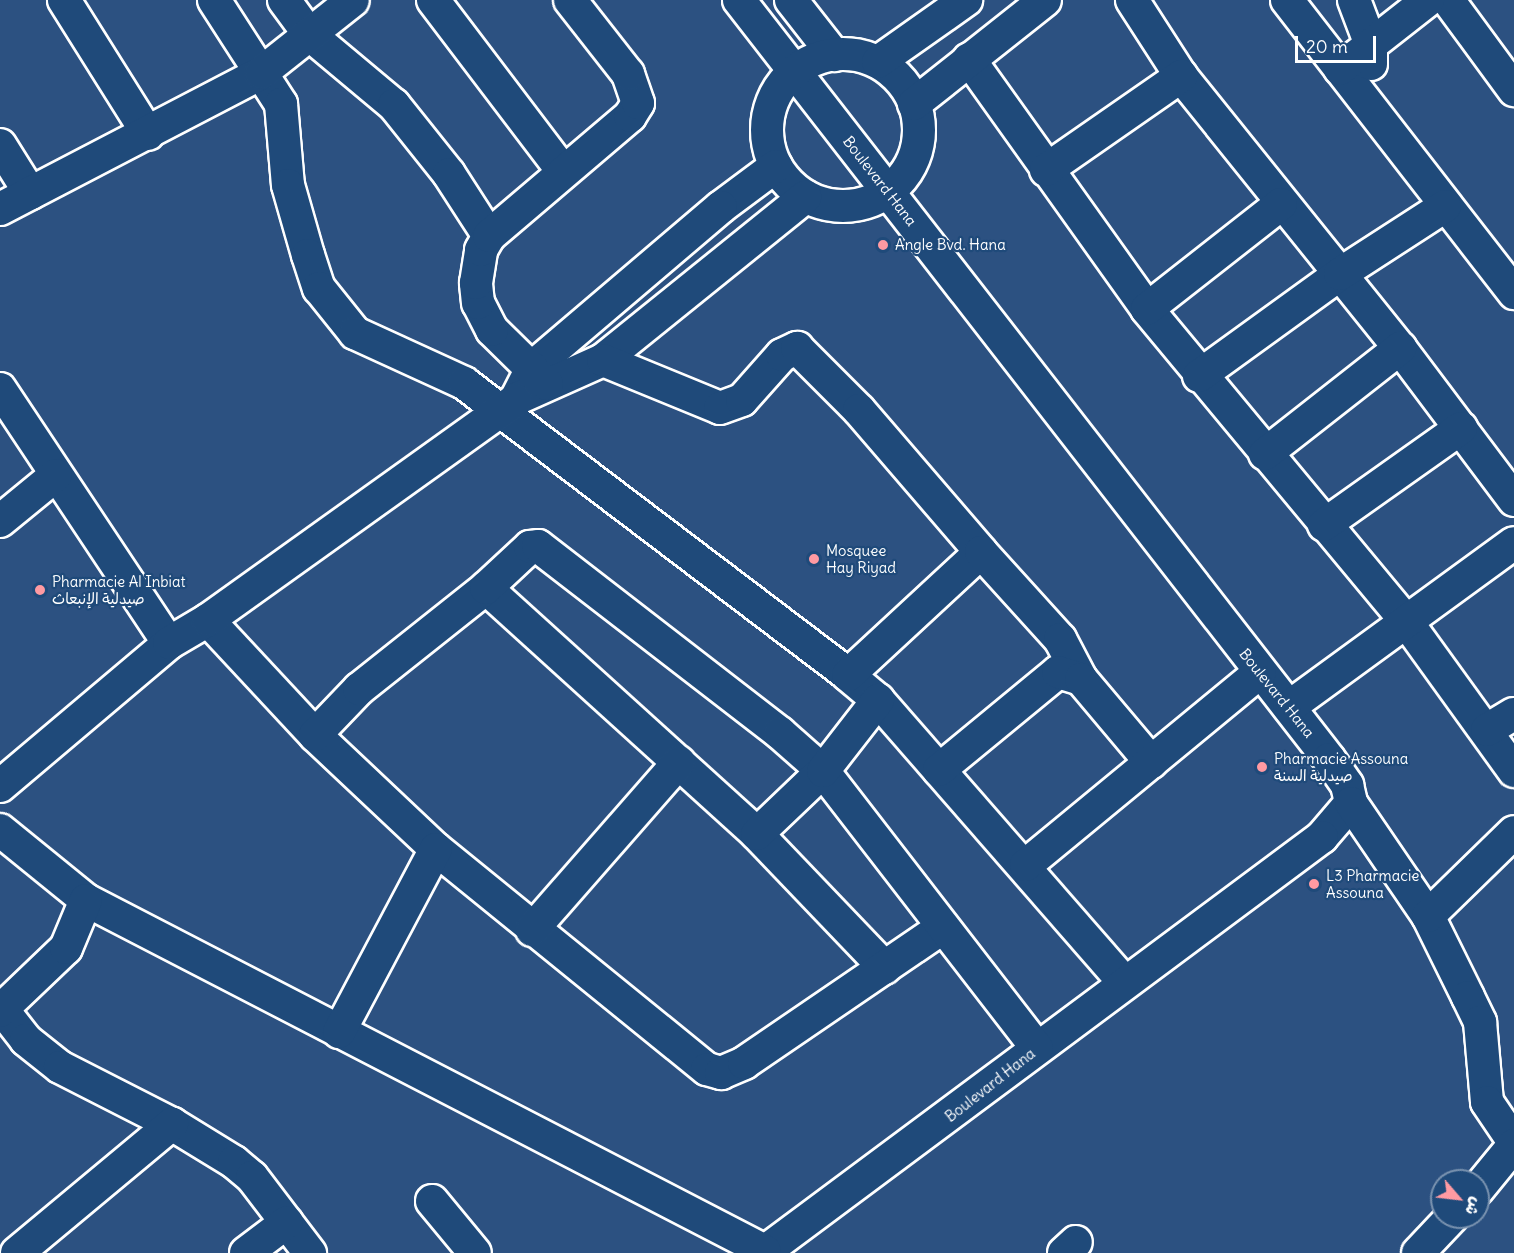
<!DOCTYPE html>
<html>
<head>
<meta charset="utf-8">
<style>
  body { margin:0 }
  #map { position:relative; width:1514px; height:1253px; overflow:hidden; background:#2c5181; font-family:Delius,"Playpen Sans Arabic",sans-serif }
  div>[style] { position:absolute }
  .roads { filter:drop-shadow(2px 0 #fff) drop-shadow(-2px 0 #fff) drop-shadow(0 2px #fff) drop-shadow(0 -2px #fff) }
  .minor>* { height:32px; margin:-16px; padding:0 16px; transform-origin:16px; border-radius:16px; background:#1f4a7a }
  .minor>.ring { margin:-16px; padding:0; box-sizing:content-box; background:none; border:32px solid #1f4a7a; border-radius:50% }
  .dots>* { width:16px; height:16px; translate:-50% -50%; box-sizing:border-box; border:3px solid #1f4a7a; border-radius:50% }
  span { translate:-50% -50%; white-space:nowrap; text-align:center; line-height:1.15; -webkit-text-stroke:4.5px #1f4a7a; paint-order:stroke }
  .street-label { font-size:15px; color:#fff }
  .poi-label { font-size:15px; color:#fff }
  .left { translate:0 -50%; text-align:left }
  .north { position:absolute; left:1430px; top:1169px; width:60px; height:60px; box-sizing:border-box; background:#1f4a7a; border:2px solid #7992af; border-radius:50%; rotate:118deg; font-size:16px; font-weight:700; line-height:24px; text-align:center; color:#fff }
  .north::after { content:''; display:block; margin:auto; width:21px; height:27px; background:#ff9aa2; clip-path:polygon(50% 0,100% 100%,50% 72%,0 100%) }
  .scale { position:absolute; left:1295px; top:36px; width:81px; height:27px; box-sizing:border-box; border:3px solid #fff; border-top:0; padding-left:8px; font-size:18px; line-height:21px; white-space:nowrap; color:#fff; -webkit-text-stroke:4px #1f4a7a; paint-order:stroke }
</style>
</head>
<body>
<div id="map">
  <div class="roads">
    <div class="minor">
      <i style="left:64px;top:0;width:158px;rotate:57.9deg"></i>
      <i style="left:214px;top:0;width:124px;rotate:57.2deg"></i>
      <i style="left:281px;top:104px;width:81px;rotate:85.1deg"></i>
      <i style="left:288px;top:185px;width:73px;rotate:74.1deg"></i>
      <i style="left:308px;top:255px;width:35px;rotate:72deg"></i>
      <i style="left:319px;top:288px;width:58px;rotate:51.3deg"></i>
      <i style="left:355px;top:333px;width:120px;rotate:24.6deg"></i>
      <i style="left:464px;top:383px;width:482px;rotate:37.2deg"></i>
      <i style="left:848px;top:675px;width:39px;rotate:40deg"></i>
      <i style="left:878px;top:700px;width:374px;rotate:48.9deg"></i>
      <i style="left:284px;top:0;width:42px;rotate:53.7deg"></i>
      <i style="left:309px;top:34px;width:111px;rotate:39.9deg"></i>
      <i style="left:394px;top:105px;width:88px;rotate:51.4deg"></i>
      <i style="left:449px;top:174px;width:74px;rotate:57.2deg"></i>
      <i style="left:433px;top:0;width:213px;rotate:52.8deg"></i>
      <i style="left:739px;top:0;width:961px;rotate:52.14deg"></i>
      <i style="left:1329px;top:759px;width:32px;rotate:55deg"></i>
      <i style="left:1347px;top:785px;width:18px;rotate:77deg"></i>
      <i style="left:1351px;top:803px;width:45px;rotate:130.5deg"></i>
      <i style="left:1322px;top:837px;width:697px;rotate:143.34deg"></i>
      <i style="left:791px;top:0;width:70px;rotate:52deg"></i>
      <i style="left:1132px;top:0;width:90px;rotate:57.2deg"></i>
      <i style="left:1181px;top:76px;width:349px;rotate:51.2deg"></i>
      <i style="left:1400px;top:348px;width:190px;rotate:53.1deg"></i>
      <i style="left:1287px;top:0;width:371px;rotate:52.2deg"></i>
      <i style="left:1354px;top:0;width:48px;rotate:69.3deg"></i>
      <i style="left:1371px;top:45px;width:19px;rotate:90deg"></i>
      <i style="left:1448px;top:0;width:112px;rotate:53.7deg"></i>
      <i class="ring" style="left:767px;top:54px;width:120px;height:120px"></i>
      <i style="left:969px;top:59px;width:307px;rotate:54.5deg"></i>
      <i style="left:1147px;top:309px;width:405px;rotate:50.3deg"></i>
      <i style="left:1406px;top:621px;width:185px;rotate:54.2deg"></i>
      <i style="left:878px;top:62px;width:108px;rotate:-35.2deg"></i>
      <i style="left:1340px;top:69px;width:112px;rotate:-38.1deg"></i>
      <i style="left:914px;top:104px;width:167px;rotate:-38.4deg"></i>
      <i style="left:0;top:145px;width:57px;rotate:58deg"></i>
      <i style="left:776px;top:166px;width:69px;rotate:143.3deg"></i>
      <i style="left:721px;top:207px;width:248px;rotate:139.6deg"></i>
      <i style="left:532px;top:368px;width:35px;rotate:117deg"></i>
      <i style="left:516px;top:399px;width:95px;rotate:-24.1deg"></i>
      <i style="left:603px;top:360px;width:260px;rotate:-38.9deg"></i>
      <i style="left:1046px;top:170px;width:165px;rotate:-34.8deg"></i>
      <i style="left:0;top:209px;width:294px;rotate:-27.5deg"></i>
      <i style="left:261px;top:73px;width:117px;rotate:-38.4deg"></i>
      <i style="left:1147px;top:309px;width:170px;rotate:-38.1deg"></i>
      <i style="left:603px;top:360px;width:126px;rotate:22.3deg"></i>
      <i style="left:720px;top:408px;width:23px;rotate:-20deg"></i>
      <i style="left:742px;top:400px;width:60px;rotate:-48.4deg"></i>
      <i style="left:782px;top:355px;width:17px;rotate:-25deg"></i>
      <i style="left:797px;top:348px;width:88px;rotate:45deg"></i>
      <i style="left:859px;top:410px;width:187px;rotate:49.3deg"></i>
      <i style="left:981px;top:552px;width:181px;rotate:137.2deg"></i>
      <i style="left:1199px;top:376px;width:174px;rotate:-35.9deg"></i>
      <i style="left:1340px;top:274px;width:125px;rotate:-32.9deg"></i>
      <i style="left:547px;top:384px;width:77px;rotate:-135.5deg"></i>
      <i style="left:492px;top:330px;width:30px;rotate:-117deg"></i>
      <i style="left:478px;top:303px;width:20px;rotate:-96deg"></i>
      <i style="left:476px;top:283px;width:33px;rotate:-81deg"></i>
      <i style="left:481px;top:250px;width:16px;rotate:-60deg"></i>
      <i style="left:489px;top:236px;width:185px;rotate:-40.4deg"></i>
      <i style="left:630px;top:116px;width:15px;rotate:-58deg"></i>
      <i style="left:638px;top:103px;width:31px;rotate:-109deg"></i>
      <i style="left:628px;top:74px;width:94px;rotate:-128.1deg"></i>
      <i style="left:0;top:389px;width:305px;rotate:56.4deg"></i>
      <i style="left:1265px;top:454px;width:172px;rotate:-38.1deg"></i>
      <i style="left:0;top:521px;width:72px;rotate:-39.4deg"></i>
      <i style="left:1324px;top:525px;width:168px;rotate:-35.3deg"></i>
      <i style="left:981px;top:552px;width:118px;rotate:47.8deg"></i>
      <i style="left:1060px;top:639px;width:45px;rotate:62.3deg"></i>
      <i style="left:486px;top:588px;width:366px;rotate:42.2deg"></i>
      <i style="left:757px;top:834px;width:185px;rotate:46.3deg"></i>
      <i style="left:208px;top:620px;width:157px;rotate:47.1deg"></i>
      <i style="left:315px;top:735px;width:166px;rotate:43.3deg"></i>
      <i style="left:436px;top:849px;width:349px;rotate:39.1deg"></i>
      <i style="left:707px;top:1069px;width:15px;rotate:16deg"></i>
      <i style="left:721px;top:1073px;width:25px;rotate:-23deg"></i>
      <i style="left:744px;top:1063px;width:241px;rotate:-34.3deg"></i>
      <i style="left:1289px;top:707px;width:278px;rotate:-36.1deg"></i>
      <i style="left:1487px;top:730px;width:31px;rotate:-31deg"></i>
      <i style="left:315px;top:735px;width:64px;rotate:-46.3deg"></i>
      <i style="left:359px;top:689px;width:162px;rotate:-38.5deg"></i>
      <i style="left:486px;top:588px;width:60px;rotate:-43deg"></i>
      <i style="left:530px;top:547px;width:8px;rotate:-7deg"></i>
      <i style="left:538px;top:546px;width:306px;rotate:37.7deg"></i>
      <i style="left:780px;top:733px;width:57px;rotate:41.5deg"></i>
      <i style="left:823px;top:771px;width:350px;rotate:52.3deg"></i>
      <i style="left:939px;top:770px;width:154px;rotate:-39.5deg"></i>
      <i style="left:1058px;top:672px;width:24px;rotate:17deg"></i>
      <i style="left:1081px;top:679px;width:109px;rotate:49.9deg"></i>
      <i style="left:0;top:786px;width:221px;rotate:-40.2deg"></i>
      <i style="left:169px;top:643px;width:45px;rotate:-30.5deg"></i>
      <i style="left:208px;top:620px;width:378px;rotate:-35.6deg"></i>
      <i style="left:1351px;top:803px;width:137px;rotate:55.7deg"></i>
      <i style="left:1428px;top:916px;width:90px;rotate:63.7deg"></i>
      <i style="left:1468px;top:997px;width:28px;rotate:64deg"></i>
      <i style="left:1480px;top:1022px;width:80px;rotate:85deg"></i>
      <i style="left:1487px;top:1102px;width:48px;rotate:56deg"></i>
      <i style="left:0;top:830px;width:111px;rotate:39.1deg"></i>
      <i style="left:86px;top:900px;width:764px;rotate:27.34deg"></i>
      <i style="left:757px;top:834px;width:91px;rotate:-43.7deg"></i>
      <i style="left:823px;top:771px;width:90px;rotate:-52.2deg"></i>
      <i style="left:1026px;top:865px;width:303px;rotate:-39.5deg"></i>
      <i style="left:1428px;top:916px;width:120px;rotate:-44.3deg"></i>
      <i style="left:532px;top:930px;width:223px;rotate:-48.8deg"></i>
      <i style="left:2px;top:1009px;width:39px;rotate:52deg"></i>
      <i style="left:26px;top:1040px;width:43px;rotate:38.5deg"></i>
      <i style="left:60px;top:1067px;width:126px;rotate:27deg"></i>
      <i style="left:172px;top:1124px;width:73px;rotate:31.5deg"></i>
      <i style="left:234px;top:1162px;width:23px;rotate:40deg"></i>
      <i style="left:252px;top:1177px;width:96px;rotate:52.7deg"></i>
      <i style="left:0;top:1011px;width:91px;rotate:-43.7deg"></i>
      <i style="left:66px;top:948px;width:52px;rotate:-67.4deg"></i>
      <i style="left:339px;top:1032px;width:207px;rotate:-62.1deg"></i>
      <i style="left:1478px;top:1189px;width:57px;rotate:-50.7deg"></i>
      <i style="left:432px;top:1201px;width:67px;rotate:50.4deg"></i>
      <i style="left:17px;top:1253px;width:202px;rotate:-39.8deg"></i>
      <i style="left:246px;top:1253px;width:51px;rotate:-37.1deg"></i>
      <i style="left:1064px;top:1253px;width:16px;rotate:-43deg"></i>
      <i style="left:1418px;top:1253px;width:50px;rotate:-46.6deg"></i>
    </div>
  </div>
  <div class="dots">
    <i style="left:883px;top:245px;background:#ff9aa2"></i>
    <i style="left:814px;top:559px;background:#ff9aa2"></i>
    <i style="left:40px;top:590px;background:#ff9aa2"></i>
    <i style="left:1262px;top:767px;background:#ff9aa2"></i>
    <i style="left:1314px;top:884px;background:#ff9aa2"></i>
  </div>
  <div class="street-label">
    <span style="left:880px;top:181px;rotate:52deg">Boulevard Hana</span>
    <span style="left:1277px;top:693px;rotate:51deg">Boulevard Hana</span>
    <span style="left:990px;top:1085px;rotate:-38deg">Boulevard Hana</span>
  </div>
  <div class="poi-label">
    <span class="left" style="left:895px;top:245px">Angle Bvd. Hana</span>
    <span class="left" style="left:826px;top:559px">Mosquee<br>Hay Riyad</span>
    <span class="left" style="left:52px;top:590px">Pharmacie Al Inbiat<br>صيدلية الإنبعاث</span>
    <span class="left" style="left:1274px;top:767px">Pharmacie Assouna<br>صيدلية السنة</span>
    <span class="left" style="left:1326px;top:884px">L3 Pharmacie<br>Assouna</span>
  </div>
  <div class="north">ش</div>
  <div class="scale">20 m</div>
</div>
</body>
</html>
